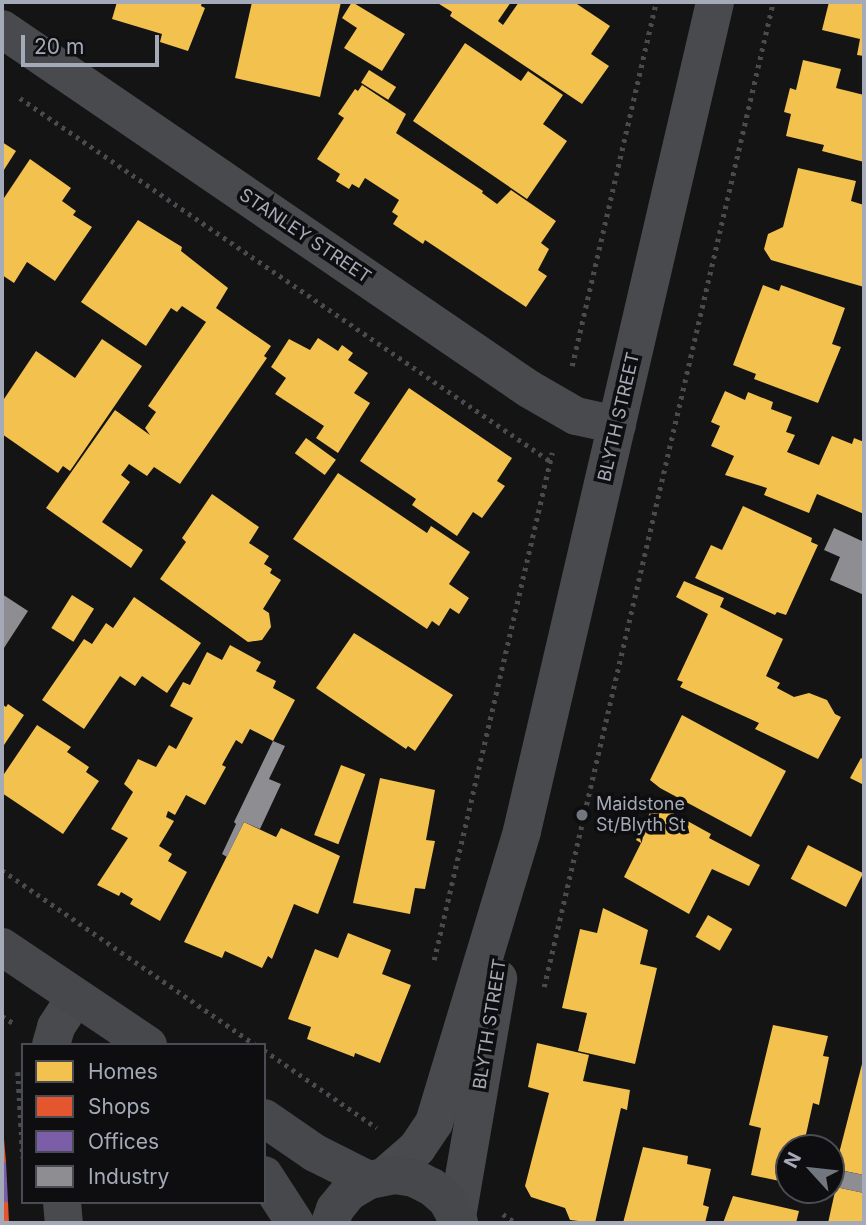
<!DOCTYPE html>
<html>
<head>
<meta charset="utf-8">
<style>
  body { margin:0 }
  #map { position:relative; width:866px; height:1225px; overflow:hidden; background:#141414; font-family:Inter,sans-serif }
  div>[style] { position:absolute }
  .homes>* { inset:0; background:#f2c14e; transform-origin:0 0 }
  .shops>* { inset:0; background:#e4572e }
  .offices>* { inset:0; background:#7b5ea7 }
  .industry>* { inset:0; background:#8d8d92 }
  .path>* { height:4.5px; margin-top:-2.25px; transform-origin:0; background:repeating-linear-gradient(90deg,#4a4b4f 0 3.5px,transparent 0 8.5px) }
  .minor>* { height:38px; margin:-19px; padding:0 19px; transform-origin:19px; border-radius:19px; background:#484a4d }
  .tertiary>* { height:38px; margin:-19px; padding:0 19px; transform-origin:19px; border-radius:19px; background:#484a4d }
  .secondary>* { height:38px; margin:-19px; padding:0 19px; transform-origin:19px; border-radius:19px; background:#46484c }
  .dots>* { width:19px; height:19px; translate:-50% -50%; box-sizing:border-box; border:4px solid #0e0e10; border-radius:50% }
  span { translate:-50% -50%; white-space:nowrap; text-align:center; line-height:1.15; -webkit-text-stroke:7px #0e0e10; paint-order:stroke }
  .street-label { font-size:18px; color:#a4aab7 }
  .poi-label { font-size:18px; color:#a4aab7 }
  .left { translate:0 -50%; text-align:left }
  .frame { position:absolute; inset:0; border:4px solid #a4aab7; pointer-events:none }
  .legend { position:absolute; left:21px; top:1043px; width:245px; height:161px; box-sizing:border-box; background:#0e0e10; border:2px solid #4a4c53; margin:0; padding:9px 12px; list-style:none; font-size:21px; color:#a4aab7 }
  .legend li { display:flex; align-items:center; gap:14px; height:35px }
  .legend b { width:35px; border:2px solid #4a4c53 }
  .north { position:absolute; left:775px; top:1134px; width:70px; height:70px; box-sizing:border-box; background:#0e0e10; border:2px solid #4a4c53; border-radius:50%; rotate:297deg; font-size:19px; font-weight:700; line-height:28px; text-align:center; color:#a4aab7 }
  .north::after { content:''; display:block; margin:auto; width:24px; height:32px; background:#72767e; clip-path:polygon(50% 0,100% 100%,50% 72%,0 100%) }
  .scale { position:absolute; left:21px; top:35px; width:138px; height:32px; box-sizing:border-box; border:4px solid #a4aab7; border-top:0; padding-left:9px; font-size:21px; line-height:24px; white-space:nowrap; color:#a4aab7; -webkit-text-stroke:5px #0e0e10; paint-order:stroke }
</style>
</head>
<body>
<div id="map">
  <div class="homes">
    <i style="clip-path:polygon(117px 2px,202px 2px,201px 6px,205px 8px,188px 51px,160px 42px,162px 34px,112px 19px)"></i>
    <i style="clip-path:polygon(252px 2px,341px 2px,320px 97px,235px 78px)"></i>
    <i style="clip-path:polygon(352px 2px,405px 34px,382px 71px,344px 48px,357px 28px,342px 18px)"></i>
    <i style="clip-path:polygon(436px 2px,511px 2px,498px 21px,503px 25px,519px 2px,574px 2px,610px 26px,591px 54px,609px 66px,582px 104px,450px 16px,452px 12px)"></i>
    <i style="clip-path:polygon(829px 2px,864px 2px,864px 56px,857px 55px,860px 39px,822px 30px)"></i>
    <i style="clip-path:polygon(465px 43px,521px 81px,528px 71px,563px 95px,543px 124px,567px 141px,527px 199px,413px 121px)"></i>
    <i style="clip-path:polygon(803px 60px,841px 69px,836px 88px,864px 95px,864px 162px,822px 151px,824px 145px,786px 136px,791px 114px,784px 112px,790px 88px,796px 90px)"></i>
    <i style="left:369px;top:70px;width:32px;height:15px;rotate:32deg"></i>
    <i style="clip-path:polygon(362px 85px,406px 114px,396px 133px,483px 191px,482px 193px,497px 204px,511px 190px,556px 221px,541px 243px,549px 249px,538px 270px,547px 276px,526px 307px,425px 240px,423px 244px,393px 224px,398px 216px,392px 212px,399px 200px,365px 178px,359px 188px,352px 184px,349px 189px,336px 181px,340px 174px,317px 159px,344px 118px,338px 114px,355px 89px,358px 91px)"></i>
    <i style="clip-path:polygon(2px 142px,16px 151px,2px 173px)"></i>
    <i style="clip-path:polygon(30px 159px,71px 188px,62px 201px,76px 211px,73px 215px,92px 227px,55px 281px,27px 262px,14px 283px,2px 275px,2px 201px)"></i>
    <i style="clip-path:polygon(798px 168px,856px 181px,851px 201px,864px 205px,864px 287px,771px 260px,764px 249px,768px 234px,783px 227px)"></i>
    <i style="clip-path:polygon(138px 220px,182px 247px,181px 251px,228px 288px,216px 308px,271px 346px,264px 356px,267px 358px,180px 484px,154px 467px,147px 476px,129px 464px,121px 475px,130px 482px,102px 522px,143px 550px,131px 568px,46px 508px,115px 410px,150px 435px,145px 428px,156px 412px,148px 406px,206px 322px,182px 306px,177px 312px,171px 308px,146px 346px,81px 302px)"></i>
    <i style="clip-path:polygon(763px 285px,779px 291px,781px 285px,845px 308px,832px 344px,841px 347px,818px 403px,754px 379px,756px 374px,733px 365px)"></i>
    <i style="clip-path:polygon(318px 338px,338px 351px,342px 345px,353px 353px,348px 360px,368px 373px,354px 393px,370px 403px,338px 453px,316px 438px,324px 426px,275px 394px,286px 378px,271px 367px,289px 339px,310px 350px)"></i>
    <i style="clip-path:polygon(102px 339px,142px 366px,70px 471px,63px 466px,58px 473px,2px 434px,2px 402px,36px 351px,75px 378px)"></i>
    <i style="clip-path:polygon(409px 388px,512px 458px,497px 481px,505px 486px,482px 518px,473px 512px,457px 536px,412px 505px,416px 499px,360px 461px)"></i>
    <i style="clip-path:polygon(725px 391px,745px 400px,748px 392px,773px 402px,771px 409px,792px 417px,786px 432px,795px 435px,787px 452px,819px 465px,832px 436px,852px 444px,854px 438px,864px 442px,864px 514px,817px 494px,809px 513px,764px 495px,767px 488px,725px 475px,734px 456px,711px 446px,720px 426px,711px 422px)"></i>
    <i style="left:306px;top:438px;width:37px;height:19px;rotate:36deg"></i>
    <i style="clip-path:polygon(338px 473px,427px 533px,431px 526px,470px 552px,449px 584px,469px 598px,459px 614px,450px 608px,439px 626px,432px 621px,427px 629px,293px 539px)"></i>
    <i style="clip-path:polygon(212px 494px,259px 527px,249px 543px,269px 556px,264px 564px,272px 569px,270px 573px,281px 580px,263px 609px,269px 613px,271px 627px,262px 640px,248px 642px,160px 579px,186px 542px,182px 538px)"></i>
    <i style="clip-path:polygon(743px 506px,812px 538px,811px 542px,818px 545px,786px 615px,777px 612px,775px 615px,695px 578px,711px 545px,722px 550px)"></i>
    <i style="clip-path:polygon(684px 581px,724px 598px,720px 607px,783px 639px,766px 676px,780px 683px,777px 688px,794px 697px,809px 693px,827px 700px,835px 714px,841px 717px,818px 759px,755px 729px,759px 723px,680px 687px,683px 682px,677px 680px,708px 614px,676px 597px)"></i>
    <i style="left:72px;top:595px;width:26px;height:39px;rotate:32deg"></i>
    <i style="clip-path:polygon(134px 597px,201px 643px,167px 693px,142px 676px,135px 686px,120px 676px,84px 729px,42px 700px,84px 639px,92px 644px,106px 623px,113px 628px)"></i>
    <i style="clip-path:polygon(354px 633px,453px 695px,415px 751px,408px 746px,406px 749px,316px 688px)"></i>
    <i style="clip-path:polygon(230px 645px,261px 662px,256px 671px,276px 681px,273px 688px,295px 700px,273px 741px,250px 729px,242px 744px,236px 740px,222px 765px,226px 767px,205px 805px,186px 795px,175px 815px,168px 811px,166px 817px,174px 821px,159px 846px,172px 854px,168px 861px,187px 872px,160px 921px,130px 904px,133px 899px,121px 892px,119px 896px,97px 885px,128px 838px,111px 829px,133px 792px,124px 784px,138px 759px,156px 767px,169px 745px,176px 749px,193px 718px,170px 706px,183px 682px,190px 685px,207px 652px,222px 660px)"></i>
    <i style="clip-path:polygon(2px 704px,6px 707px,8px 704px,24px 715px,2px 748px)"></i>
    <i style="clip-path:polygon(682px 715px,786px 771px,751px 837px,660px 788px,650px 780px)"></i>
    <i style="clip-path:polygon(37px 725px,71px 747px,67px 752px,89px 767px,86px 772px,99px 781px,63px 834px,2px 793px,2px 777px)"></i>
    <i style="clip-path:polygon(861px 758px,864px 760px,864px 785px,850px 778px)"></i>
    <i style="left:341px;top:765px;width:26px;height:75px;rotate:21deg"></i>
    <i style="clip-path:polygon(380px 778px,435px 790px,426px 840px,435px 841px,425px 889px,415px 888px,410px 914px,353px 903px)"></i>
    <i style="clip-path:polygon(655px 803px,711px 834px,709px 838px,760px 865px,749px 886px,712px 869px,689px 914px,624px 877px,641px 843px,636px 840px)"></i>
    <i style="clip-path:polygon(244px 822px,276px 837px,281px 828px,340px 856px,318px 914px,294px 904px,272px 959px,268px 956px,262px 968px,225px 951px,222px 958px,184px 942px)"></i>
    <i style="left:808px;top:845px;width:62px;height:38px;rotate:27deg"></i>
    <i style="clip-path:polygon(603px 908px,648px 930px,640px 964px,657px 968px,635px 1064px,578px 1051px,587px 1013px,562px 1008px,580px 929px,597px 933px)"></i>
    <i style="left:708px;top:915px;width:28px;height:25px;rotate:30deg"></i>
    <i style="clip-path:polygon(348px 933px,391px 950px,382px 974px,411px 985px,380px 1063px,355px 1053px,354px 1057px,307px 1039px,311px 1027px,288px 1019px,315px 949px,338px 958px)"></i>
    <i style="clip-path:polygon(773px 1025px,828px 1036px,823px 1056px,829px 1057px,819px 1105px,813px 1103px,803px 1148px,789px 1148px,789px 1183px,751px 1175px,761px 1128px,749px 1125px)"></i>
    <i style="clip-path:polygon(537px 1043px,589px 1055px,583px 1081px,630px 1090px,627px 1110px,621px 1108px,595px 1223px,570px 1220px,565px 1208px,531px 1197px,525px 1186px,549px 1093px,528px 1087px)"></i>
    <i style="clip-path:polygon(862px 1064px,864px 1064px,864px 1175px,835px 1169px)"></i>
    <i style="clip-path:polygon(643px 1147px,688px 1156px,687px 1164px,711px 1169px,703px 1205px,709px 1207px,705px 1223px,623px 1223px)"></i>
    <i style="clip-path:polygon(836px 1187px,864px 1193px,864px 1223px,828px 1223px)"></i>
    <i style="clip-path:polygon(733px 1196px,799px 1211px,796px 1223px,723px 1223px)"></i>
  </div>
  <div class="shops">
    <i style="clip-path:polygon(2px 1116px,6px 1162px,2px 1162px)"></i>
    <i style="clip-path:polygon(2px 1202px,8px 1202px,9px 1223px,2px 1223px)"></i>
  </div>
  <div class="offices">
    <i style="clip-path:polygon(2px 1162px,6px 1162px,8px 1202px,2px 1202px)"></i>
  </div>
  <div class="industry">
    <i style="clip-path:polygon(834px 528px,864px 542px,864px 595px,830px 580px,840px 557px,824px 550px)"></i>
    <i style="clip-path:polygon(2px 594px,28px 611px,2px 651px)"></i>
    <i style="clip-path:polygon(273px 741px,285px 746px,269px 779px,281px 784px,260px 829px,244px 822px,227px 857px,222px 854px,236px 824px,234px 822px)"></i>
    <i style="clip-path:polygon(839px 1170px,864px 1175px,864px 1193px,836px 1187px)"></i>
  </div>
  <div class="path">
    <i style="left:20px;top:98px;width:642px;rotate:34.41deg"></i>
    <i style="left:572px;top:366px;width:374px;rotate:-77deg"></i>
    <i style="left:2px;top:870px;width:308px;rotate:34.6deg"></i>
    <i style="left:434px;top:960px;width:521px;rotate:-76.9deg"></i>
    <i style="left:544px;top:987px;width:1011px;rotate:-76.91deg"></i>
    <i style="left:2px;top:1016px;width:13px;rotate:32deg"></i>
    <i style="left:264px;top:1050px;width:137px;rotate:34.6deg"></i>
    <i style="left:18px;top:1072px;width:86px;rotate:86.7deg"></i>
    <i style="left:503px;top:1214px;width:16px;rotate:35deg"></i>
  </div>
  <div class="minor">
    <i style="left:2px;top:29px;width:638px;rotate:34.34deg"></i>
    <i style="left:529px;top:389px;width:54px;rotate:29.9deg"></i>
    <i style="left:576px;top:416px;width:42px;rotate:12.4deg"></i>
    <i style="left:51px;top:1045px;width:19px;rotate:-74deg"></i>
    <i style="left:56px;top:1027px;width:35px;rotate:-57deg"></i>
    <i style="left:62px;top:1202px;width:21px;rotate:85deg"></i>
  </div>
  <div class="tertiary">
    <i style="left:385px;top:1176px;width:43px;rotate:-41.2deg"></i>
    <i style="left:417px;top:1148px;width:30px;rotate:-56deg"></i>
    <i style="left:434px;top:1123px;width:305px;rotate:-73.2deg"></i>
    <i style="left:522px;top:831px;width:851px;rotate:-76.89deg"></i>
    <i style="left:457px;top:1217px;width:242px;rotate:-80.2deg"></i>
  </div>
  <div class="secondary">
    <i style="left:2px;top:947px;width:176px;rotate:33.9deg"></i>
    <i style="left:264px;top:1118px;width:62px;rotate:34.5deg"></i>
    <i style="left:315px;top:1153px;width:60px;rotate:26.6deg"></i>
    <i style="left:264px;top:1175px;width:57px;rotate:57.1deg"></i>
    <i style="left:330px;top:1223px;width:15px;rotate:-70deg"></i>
    <i style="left:335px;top:1209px;width:22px;rotate:-51deg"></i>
    <i style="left:349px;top:1192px;width:23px;rotate:-31deg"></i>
    <i style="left:369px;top:1180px;width:26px;rotate:-11deg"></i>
    <i style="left:395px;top:1175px;width:19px;rotate:9deg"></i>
    <i style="left:414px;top:1178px;width:20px;rotate:27deg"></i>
    <i style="left:432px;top:1187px;width:20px;rotate:41deg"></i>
    <i style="left:447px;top:1200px;width:26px;rotate:62deg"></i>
  </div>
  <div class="dots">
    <i style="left:582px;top:815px;background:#72767e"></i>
  </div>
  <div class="street-label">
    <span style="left:305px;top:236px;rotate:34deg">STANLEY STREET</span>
    <span style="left:619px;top:417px;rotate:-77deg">BLYTH STREET</span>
    <span style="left:490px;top:1024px;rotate:-81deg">BLYTH STREET</span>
  </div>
  <div class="poi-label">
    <span class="left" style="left:596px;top:815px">Maidstone<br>St/Blyth St</span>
  </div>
  <div class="frame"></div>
  <ul class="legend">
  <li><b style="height:19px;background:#f2c14e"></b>Homes</li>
  <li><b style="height:19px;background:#e4572e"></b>Shops</li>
  <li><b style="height:19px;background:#7b5ea7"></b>Offices</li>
  <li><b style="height:19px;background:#8d8d92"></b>Industry</li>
  </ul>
  <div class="north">N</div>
  <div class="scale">20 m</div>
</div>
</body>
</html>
